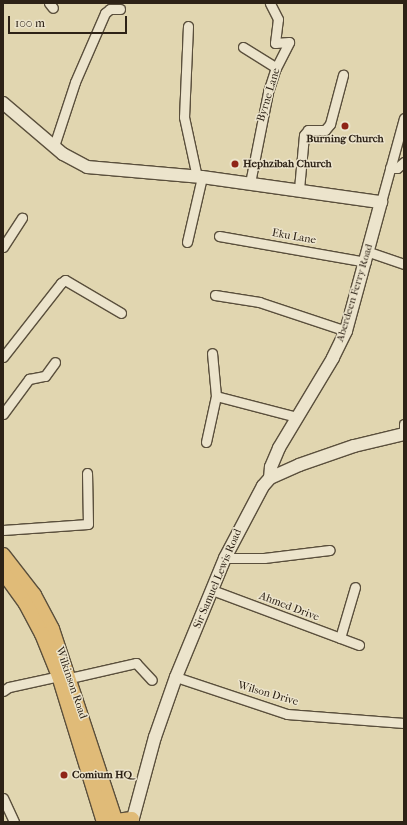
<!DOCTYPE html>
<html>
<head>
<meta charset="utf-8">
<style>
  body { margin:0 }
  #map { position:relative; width:407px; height:825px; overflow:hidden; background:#e1d6b0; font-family:"IM FELL French Canon",serif }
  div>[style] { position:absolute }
  .roads { filter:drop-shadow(1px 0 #5a4f3c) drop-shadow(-1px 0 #5a4f3c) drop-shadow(0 1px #5a4f3c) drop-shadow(0 -1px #5a4f3c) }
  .street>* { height:9px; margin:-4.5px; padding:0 4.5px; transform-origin:4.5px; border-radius:4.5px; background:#ece4cc }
  .secondary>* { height:12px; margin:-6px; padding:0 6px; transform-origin:6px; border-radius:6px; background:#ece4cc }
  .primary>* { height:14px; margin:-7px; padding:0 7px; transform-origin:7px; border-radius:7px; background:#e0bb78 }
  .dots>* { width:11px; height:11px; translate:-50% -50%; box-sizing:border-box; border:2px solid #ece4cc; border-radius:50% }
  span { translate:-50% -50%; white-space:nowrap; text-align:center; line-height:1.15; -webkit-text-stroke:3px #ece4cc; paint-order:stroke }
  .street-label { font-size:11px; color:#2d2216 }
  .poi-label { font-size:11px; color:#2d2216; font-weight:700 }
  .left { translate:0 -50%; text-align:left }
  .frame { position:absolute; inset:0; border:4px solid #2d2216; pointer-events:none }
  .scale { position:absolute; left:8px; top:16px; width:119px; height:18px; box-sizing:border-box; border:2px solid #2d2216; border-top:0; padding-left:5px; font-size:12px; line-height:14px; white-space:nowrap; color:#2d2216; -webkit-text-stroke:3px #ece4cc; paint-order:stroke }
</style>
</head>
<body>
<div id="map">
  <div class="roads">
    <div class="street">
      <i style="left:49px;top:3px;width:6px;rotate:51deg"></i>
      <i style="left:188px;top:26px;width:91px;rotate:92.5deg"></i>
      <i style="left:184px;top:117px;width:61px;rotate:77.8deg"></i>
      <i style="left:243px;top:47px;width:39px;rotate:32deg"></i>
      <i style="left:54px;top:146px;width:67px;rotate:-71.8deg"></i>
      <i style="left:75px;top:82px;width:75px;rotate:-66.5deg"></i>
      <i style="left:105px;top:13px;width:6px;rotate:-39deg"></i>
      <i style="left:110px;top:9px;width:10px"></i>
      <i style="left:390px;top:168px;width:7px"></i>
      <i style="left:397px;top:168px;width:9px;rotate:-41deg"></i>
      <i style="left:250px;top:183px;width:93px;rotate:-78.8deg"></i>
      <i style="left:268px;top:92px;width:25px;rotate:-72deg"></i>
      <i style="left:276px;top:68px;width:29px;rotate:-63deg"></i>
      <i style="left:289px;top:42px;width:14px;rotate:176deg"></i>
      <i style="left:275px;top:43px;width:24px;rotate:-83deg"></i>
      <i style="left:278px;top:19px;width:18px;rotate:-117deg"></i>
      <i style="left:299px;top:189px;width:54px;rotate:-84.7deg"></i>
      <i style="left:304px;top:135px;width:6px;rotate:-51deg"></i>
      <i style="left:308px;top:130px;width:17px"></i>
      <i style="left:325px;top:130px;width:8px;rotate:-50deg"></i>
      <i style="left:330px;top:124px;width:51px;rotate:-75.1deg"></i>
      <i style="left:381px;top:202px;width:87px;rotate:-74.7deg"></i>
      <i style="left:219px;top:236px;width:149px;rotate:10deg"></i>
      <i style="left:187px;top:242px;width:67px;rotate:-77deg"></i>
      <i style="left:3px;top:247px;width:35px;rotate:-57deg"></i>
      <i style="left:369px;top:252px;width:37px;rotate:19deg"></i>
      <i style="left:215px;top:295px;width:45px;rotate:9deg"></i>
      <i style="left:259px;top:302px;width:92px;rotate:18.4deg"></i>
      <i style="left:3px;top:357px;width:94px;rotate:-51.9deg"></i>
      <i style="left:61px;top:283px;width:5px;rotate:-37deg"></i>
      <i style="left:65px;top:280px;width:65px;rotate:30.5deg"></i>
      <i style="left:216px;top:396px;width:84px;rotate:14.5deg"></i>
      <i style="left:3px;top:414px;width:44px;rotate:-53.4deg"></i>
      <i style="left:29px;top:379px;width:16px;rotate:-11deg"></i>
      <i style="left:45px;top:376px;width:17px;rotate:-54deg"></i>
      <i style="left:404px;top:434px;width:10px;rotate:-90deg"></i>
      <i style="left:206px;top:442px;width:47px;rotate:-77.7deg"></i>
      <i style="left:216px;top:396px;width:43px;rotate:-95.3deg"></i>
      <i style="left:3px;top:530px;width:85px;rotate:-4deg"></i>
      <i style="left:88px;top:524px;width:51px;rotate:-91.1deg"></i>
      <i style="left:225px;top:558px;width:39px"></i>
      <i style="left:264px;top:558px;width:66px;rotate:-6.9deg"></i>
      <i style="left:212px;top:590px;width:157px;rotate:20.5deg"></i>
      <i style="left:340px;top:638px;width:53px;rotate:-73.6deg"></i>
      <i style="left:176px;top:677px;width:117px;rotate:18.4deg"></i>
      <i style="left:287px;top:714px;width:117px;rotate:4.4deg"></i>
      <i style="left:70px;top:678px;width:68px;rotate:-12.8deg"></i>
      <i style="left:136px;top:663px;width:23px;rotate:47deg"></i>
      <i style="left:3px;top:691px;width:7px;rotate:-34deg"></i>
      <i style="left:9px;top:687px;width:51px;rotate:-12.4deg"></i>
      <i style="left:3px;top:798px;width:26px;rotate:65deg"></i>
    </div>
    <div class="secondary">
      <i style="left:3px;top:103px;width:79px;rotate:40.4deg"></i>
      <i style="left:63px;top:154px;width:27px;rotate:28deg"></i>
      <i style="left:87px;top:167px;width:115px;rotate:5deg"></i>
      <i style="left:202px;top:177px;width:181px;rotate:8deg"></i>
      <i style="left:381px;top:202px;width:134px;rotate:105.2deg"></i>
      <i style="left:346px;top:331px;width:30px;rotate:116deg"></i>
      <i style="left:333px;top:358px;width:105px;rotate:121deg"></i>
      <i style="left:279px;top:448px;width:21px;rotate:113deg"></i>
      <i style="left:271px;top:467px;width:11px;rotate:95deg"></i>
      <i style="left:132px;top:822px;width:88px;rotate:-74.9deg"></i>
      <i style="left:155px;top:737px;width:64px;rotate:-70.7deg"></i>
      <i style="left:176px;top:677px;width:129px;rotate:-67.6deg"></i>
      <i style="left:225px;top:558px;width:81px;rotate:-62.2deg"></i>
      <i style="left:263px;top:486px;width:11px;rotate:-49deg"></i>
      <i style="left:270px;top:478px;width:32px;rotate:-24deg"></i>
      <i style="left:299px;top:465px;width:58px;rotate:-19.1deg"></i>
      <i style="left:354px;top:446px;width:51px;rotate:-13.5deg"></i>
    </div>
    <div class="primary">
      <i style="left:3px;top:555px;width:51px;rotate:52.2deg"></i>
      <i style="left:34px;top:595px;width:38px;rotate:62deg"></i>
      <i style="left:52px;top:629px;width:203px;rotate:71.7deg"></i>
      <i style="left:3px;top:572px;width:39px;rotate:54deg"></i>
      <i style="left:26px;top:604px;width:34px;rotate:62deg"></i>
      <i style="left:42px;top:634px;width:45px;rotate:68deg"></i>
      <i style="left:59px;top:676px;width:153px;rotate:72.9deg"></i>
      <i style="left:116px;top:821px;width:16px;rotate:-7deg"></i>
    </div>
  </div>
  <div class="dots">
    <i style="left:345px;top:126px;background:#8f2418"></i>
    <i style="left:235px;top:164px;background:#8f2418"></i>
    <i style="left:64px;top:775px;background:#8f2418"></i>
  </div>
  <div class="street-label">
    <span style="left:269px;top:95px;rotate:-73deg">Byrne Lane</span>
    <span style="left:294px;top:237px;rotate:10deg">Eku Lane</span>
    <span style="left:355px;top:293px;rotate:-73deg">Aberdeen Ferry Road</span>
    <span style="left:218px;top:579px;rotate:-67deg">Sir Samuel Lewis Road</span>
    <span style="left:289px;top:607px;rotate:21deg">Ahmed Drive</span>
    <span style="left:71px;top:683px;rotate:71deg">Wilkinson Road</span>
    <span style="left:268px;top:694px;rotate:16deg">Wilson Drive</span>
  </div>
  <div class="poi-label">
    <span style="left:345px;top:139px">Burning Church</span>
    <span class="left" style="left:243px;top:164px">Hephzibah Church</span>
    <span class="left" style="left:72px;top:775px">Comium HQ</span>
  </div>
  <div class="frame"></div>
  <div class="scale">100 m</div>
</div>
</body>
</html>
